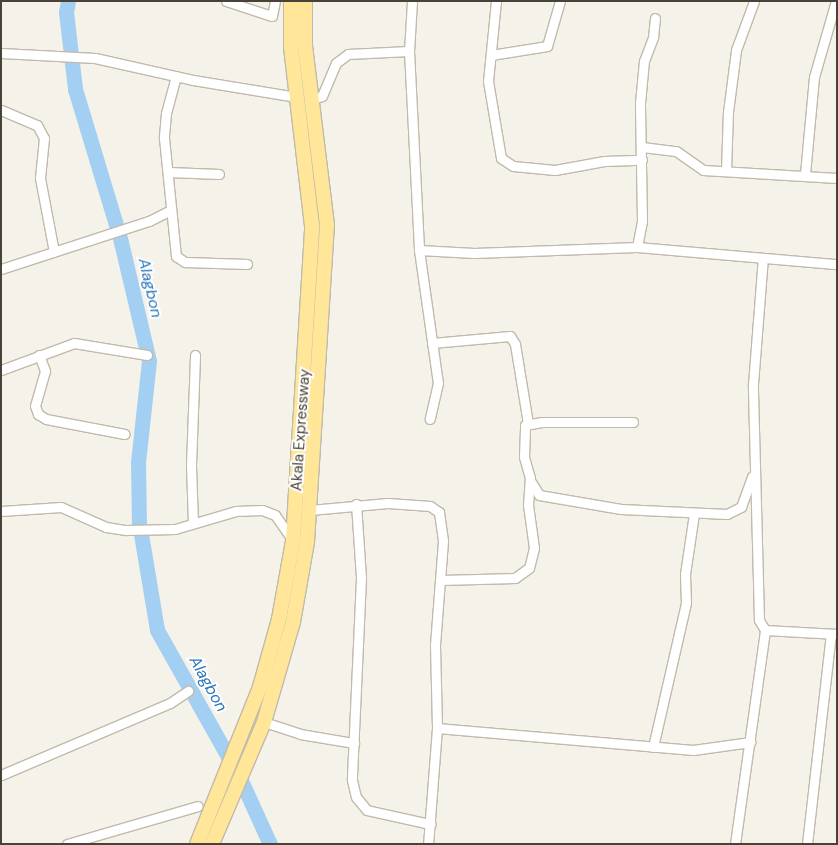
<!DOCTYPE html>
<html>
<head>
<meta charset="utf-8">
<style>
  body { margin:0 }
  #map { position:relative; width:838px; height:845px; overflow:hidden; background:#f5f2e9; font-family:"DM Sans",sans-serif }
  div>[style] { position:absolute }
  .river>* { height:15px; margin:-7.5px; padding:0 7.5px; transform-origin:7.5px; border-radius:7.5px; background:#a3cff3 }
  .roads { filter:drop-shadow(1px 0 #c1baab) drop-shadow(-1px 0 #c1baab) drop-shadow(0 1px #c1baab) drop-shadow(0 -1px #c1baab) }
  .minor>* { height:9px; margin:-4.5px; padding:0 4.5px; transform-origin:4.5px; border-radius:4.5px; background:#fff }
  .primary>* { height:14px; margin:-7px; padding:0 7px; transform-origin:7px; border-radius:7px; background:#ffe698 }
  span { translate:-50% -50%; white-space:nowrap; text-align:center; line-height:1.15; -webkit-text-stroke:4px #fff; paint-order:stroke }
  .street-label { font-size:15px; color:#494337 }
  .water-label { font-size:16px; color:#2b77ba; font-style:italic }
  .frame { position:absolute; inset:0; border:2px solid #494337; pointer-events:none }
</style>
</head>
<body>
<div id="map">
  <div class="river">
    <i style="left:68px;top:1px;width:11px;rotate:100deg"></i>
    <i style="left:66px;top:12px;width:78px;rotate:83.3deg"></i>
    <i style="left:75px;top:89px;width:142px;rotate:73.2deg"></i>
    <i style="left:120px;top:238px;width:126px;rotate:76.7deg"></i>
    <i style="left:149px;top:361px;width:102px;rotate:96.2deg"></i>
    <i style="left:138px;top:462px;width:63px;rotate:89.1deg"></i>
    <i style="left:141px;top:534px;width:97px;rotate:80.5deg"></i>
    <i style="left:157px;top:630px;width:167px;rotate:60.7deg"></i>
    <i style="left:239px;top:776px;width:75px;rotate:65.5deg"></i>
  </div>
  <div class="roads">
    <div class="minor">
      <i style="left:226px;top:1px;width:48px;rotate:18.1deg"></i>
      <i style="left:272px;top:16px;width:15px;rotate:-79deg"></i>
      <i style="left:412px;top:1px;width:50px;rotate:93.4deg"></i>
      <i style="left:409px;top:51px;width:199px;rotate:87.1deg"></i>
      <i style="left:419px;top:250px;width:134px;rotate:81.9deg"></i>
      <i style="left:438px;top:383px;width:37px;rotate:103deg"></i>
      <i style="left:496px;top:1px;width:80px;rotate:95.7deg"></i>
      <i style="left:488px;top:81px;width:78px;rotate:80.4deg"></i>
      <i style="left:501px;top:158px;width:14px;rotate:34deg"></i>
      <i style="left:513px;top:166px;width:42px;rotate:5.4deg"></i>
      <i style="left:555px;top:170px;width:50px;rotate:-10.4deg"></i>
      <i style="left:604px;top:161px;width:38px;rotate:-2deg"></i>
      <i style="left:1px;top:53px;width:94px;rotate:3deg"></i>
      <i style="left:95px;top:58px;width:100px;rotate:12.7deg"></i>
      <i style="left:193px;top:80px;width:105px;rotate:9.3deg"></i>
      <i style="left:491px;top:55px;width:57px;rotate:-9.1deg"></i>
      <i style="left:547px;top:46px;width:47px;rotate:-73.9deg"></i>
      <i style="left:176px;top:76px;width:38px;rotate:105deg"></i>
      <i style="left:166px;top:113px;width:25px;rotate:95deg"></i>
      <i style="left:164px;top:138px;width:119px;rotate:84.2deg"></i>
      <i style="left:176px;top:256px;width:11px;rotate:34deg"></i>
      <i style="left:185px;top:262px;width:62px;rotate:1.8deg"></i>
      <i style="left:312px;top:99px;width:10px;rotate:-17deg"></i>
      <i style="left:322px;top:96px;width:36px;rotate:-67deg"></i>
      <i style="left:336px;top:63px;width:15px;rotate:-37deg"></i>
      <i style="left:348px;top:54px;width:61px;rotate:-2.8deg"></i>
      <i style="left:1px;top:110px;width:39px;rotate:23deg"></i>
      <i style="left:37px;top:125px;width:15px;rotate:62deg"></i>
      <i style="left:44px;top:138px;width:40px;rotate:95.7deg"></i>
      <i style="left:40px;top:178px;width:75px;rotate:79.3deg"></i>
      <i style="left:642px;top:147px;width:34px;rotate:7deg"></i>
      <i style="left:676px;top:151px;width:33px;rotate:35deg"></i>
      <i style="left:703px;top:170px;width:134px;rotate:3.4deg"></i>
      <i style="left:726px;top:171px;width:59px;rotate:-88.1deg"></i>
      <i style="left:728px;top:112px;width:63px;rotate:-82.6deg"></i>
      <i style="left:736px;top:50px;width:52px;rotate:-69.8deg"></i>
      <i style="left:169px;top:172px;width:50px;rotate:2.3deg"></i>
      <i style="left:805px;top:174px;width:97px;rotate:-84.7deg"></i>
      <i style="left:814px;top:77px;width:79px;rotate:-73.9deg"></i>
      <i style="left:637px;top:247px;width:26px;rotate:-79deg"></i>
      <i style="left:642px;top:221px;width:118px;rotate:-91deg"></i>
      <i style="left:640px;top:103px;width:42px;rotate:-84.6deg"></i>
      <i style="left:644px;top:61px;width:26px;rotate:-69deg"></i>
      <i style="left:653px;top:37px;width:19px;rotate:-84deg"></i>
      <i style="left:419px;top:250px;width:55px;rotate:3.1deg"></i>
      <i style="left:474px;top:253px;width:163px;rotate:-2.1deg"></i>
      <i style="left:637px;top:247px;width:201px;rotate:4.9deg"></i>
      <i style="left:1px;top:269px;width:156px;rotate:-18deg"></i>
      <i style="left:149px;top:221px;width:25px;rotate:-27deg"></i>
      <i style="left:432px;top:343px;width:78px;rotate:-5.1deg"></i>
      <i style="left:510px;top:336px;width:9px;rotate:58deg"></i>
      <i style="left:515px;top:344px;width:80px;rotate:80.7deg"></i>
      <i style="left:39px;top:355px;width:17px;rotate:69deg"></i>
      <i style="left:45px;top:371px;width:36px;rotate:106deg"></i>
      <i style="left:35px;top:406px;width:9px;rotate:69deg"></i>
      <i style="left:38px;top:414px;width:9px;rotate:32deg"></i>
      <i style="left:46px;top:419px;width:80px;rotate:10.8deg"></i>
      <i style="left:1px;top:370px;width:78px;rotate:-20.3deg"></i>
      <i style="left:74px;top:343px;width:74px;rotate:9.3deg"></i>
      <i style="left:531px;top:482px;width:15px;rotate:58deg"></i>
      <i style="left:539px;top:495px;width:83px;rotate:9.7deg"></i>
      <i style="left:621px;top:509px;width:106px;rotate:2.7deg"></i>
      <i style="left:727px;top:514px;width:16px;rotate:-27deg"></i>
      <i style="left:741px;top:507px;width:33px;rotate:-70deg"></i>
      <i style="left:356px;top:504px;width:74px;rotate:86.1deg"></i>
      <i style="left:361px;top:578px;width:202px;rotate:92.6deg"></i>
      <i style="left:352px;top:780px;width:17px;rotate:77deg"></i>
      <i style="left:356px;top:797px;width:17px;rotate:50deg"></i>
      <i style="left:367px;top:810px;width:65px;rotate:12.5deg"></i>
      <i style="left:310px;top:510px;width:78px;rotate:-5.1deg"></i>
      <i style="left:388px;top:503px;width:42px;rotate:4.1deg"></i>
      <i style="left:430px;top:506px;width:11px;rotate:34deg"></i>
      <i style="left:439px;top:512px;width:29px;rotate:82deg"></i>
      <i style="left:443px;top:541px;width:104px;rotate:94.4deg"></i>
      <i style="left:435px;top:645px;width:83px;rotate:88.6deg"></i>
      <i style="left:437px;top:728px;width:116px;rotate:94.4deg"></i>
      <i style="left:1px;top:511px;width:60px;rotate:-3.8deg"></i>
      <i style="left:61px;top:507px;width:49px;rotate:24deg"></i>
      <i style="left:106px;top:527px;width:20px;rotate:9deg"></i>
      <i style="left:126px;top:530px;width:49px;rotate:-1.2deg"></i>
      <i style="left:175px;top:529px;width:64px;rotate:-16.4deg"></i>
      <i style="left:236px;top:511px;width:26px;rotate:-2deg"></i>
      <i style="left:262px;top:510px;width:14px;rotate:21deg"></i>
      <i style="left:275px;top:515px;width:32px;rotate:55deg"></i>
      <i style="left:193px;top:523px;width:58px;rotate:-92deg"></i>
      <i style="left:191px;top:465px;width:110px;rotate:-87.9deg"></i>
      <i style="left:441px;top:580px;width:74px;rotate:-1.5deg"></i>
      <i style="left:515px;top:578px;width:17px;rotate:-36deg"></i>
      <i style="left:529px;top:568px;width:21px;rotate:-76deg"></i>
      <i style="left:534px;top:548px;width:43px;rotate:-97.9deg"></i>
      <i style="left:528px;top:505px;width:27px;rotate:-86deg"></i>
      <i style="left:530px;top:478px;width:22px;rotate:-106deg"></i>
      <i style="left:524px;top:457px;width:32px;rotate:-88deg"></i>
      <i style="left:525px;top:425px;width:17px;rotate:-10deg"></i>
      <i style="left:542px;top:422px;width:91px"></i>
      <i style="left:765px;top:630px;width:72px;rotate:3.2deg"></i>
      <i style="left:264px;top:722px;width:38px;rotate:18deg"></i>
      <i style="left:300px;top:734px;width:55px;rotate:9.5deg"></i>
      <i style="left:437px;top:728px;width:257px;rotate:4.9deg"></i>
      <i style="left:693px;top:750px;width:58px;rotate:-8deg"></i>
      <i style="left:653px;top:747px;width:148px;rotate:-77.1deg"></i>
      <i style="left:686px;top:603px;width:29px;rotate:-92deg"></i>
      <i style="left:685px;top:574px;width:61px;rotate:-81.5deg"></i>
      <i style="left:1px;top:775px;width:184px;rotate:-23.1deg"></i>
      <i style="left:170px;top:703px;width:22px;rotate:-34deg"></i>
      <i style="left:67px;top:844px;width:136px;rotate:-16.2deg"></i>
      <i style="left:735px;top:844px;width:216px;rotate:-82deg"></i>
      <i style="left:765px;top:630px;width:12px;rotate:-121deg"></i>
      <i style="left:759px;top:620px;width:236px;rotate:-91.5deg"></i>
      <i style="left:753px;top:384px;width:126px;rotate:-85.5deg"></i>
      <i style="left:807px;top:844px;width:211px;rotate:-83.5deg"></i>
    </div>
    <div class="primary">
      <i style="left:197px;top:844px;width:169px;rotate:-68.1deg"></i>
      <i style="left:260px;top:687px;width:71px;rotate:-74.4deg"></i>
      <i style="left:279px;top:619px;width:79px;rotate:-79.8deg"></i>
      <i style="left:293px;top:541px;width:316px;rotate:-86.5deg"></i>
      <i style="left:312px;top:226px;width:180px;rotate:-96.7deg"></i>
      <i style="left:291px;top:47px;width:46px;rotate:-90deg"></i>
      <i style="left:212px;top:844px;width:133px;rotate:-66.9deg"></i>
      <i style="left:264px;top:722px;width:104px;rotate:-73.8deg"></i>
      <i style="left:293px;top:622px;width:81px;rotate:-80.1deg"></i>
      <i style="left:307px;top:542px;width:318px;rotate:-86.4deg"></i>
      <i style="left:327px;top:225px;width:180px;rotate:-97deg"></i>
      <i style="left:305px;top:46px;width:45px;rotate:-90deg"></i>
    </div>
  </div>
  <div class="street-label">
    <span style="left:301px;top:430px;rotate:-86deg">Akala Expressway</span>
  </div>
  <div class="water-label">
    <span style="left:150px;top:288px;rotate:77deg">Alagbon</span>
    <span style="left:208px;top:684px;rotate:61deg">Alagbon</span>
  </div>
  <div class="frame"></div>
</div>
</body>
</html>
